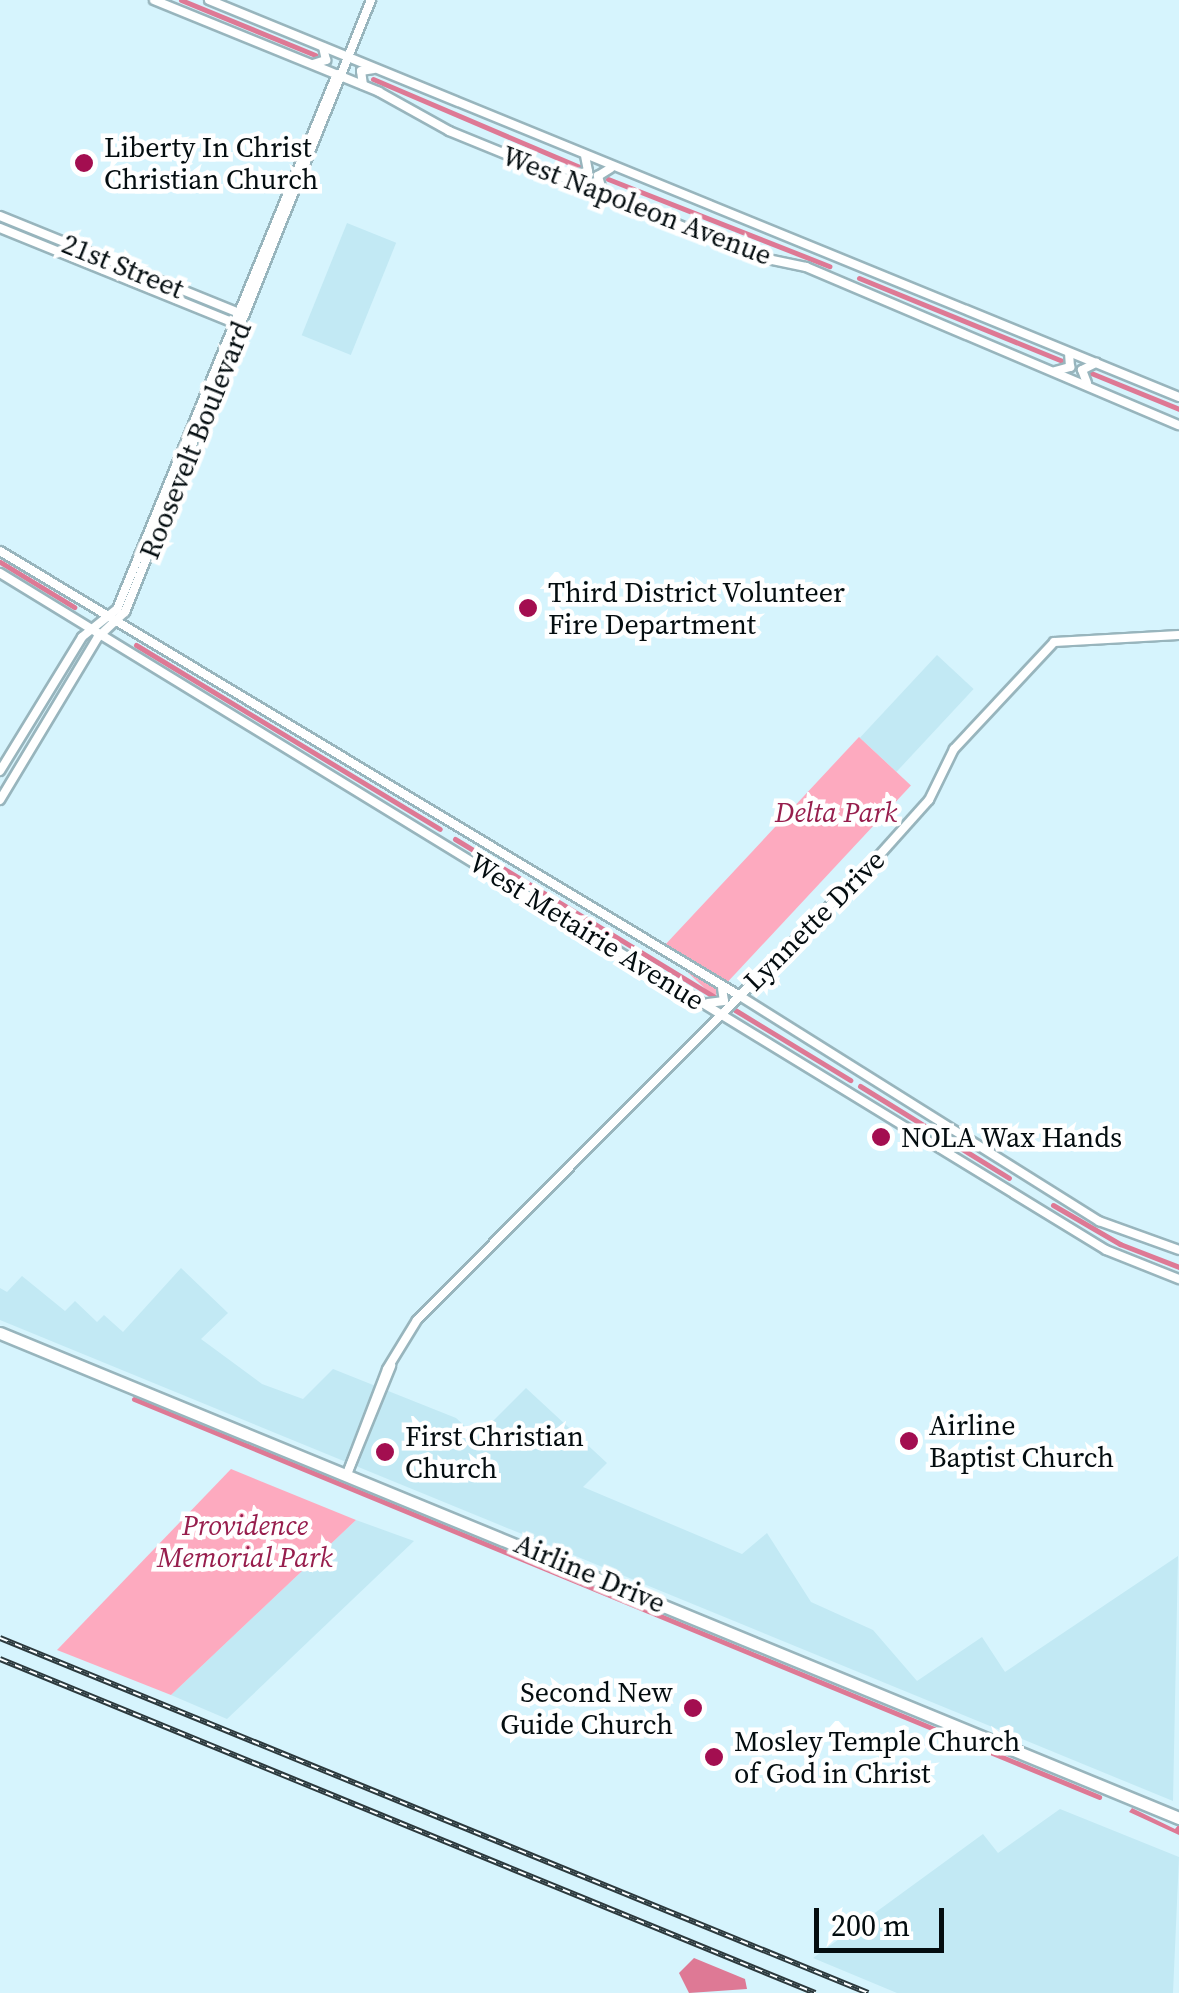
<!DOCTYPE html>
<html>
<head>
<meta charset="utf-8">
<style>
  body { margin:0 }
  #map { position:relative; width:1179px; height:1993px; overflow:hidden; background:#d6f4fd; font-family:"Source Serif 4",serif }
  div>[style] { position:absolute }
  .built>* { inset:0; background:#c2e9f4; transform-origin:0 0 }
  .green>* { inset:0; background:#fdaabf; transform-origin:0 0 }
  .water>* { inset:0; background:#de7995 }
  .canal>* { height:5px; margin:-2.5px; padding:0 2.5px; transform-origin:2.5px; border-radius:2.5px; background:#de7995 }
  .roads { filter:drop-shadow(2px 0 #98b5bd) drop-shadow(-2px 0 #98b5bd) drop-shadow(0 2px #98b5bd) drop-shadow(0 -2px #98b5bd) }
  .secondary>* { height:8px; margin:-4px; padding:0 4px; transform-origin:4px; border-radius:4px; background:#fff }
  .highway>* { height:11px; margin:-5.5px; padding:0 5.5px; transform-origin:5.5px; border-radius:5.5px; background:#fff }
  .rail>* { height:6px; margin-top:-3px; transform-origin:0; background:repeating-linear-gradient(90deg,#fff 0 8px,#2c393d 0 16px); box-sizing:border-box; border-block:2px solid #2c393d }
  .dots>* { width:28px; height:28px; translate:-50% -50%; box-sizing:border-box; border:5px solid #fff; border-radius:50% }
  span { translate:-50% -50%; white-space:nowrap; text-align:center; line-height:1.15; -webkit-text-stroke:9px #fff; paint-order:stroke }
  .poi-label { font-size:28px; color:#040d10 }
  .left { translate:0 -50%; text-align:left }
  .right { translate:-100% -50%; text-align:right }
  .street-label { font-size:28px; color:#040d10 }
  .park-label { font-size:28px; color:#971e4d; font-style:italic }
  .scale { position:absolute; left:814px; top:1908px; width:130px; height:45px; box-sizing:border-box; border:5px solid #040d10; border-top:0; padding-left:12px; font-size:30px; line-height:35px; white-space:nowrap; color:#040d10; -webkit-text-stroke:8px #fff; paint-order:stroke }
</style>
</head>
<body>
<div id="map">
  <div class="built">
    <i style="left:347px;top:223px;width:53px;height:121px;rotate:22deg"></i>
    <i style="left:937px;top:655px;width:50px;height:113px;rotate:43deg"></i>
    <i style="clip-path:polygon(181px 1268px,228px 1313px,201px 1339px,262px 1384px,303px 1399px,333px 1369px,456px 1418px,477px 1437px,526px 1388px,607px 1463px,583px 1487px,742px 1554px,767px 1533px,811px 1602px,873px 1630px,917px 1681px,982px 1637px,1005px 1672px,1178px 1556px,1173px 1801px,0 1320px,0 1288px,7px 1292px,22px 1276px,65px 1311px,75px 1301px,97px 1322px,104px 1315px,123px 1332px)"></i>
    <i style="clip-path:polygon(356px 1520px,414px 1541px,227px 1719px,171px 1695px)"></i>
    <i style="clip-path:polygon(1060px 1809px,1179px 1857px,1173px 1993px,897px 1993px,813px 1958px,983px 1834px,998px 1853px)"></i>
  </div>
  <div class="green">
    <i style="left:859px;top:737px;width:71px;height:289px;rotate:43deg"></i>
    <i style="clip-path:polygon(231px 1469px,356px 1520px,171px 1695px,57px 1650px)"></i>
  </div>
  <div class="water">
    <i style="clip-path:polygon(1179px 608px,1179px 1835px,1129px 1812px,1132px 1808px,1175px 1829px,1179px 1824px)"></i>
    <i style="clip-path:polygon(694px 1958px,745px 1979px,747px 1989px,689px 1993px,679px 1973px)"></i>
  </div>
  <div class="canal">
    <i style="left:181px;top:0;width:145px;rotate:22.3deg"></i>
    <i style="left:373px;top:79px;width:224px;rotate:23.1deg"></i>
    <i style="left:608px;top:179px;width:238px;rotate:21.5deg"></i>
    <i style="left:859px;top:278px;width:219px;rotate:22.2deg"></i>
    <i style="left:1091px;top:373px;width:95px;rotate:22.2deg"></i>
    <i style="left:0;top:562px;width:87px;rotate:31.3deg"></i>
    <i style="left:136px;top:645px;width:355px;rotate:31.2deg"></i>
    <i style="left:455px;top:839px;width:308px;rotate:31.3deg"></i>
    <i style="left:735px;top:1010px;width:135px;rotate:31.3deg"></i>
    <i style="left:860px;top:1086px;width:175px;rotate:31.7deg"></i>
    <i style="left:1053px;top:1205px;width:78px;rotate:30.2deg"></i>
    <i style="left:1120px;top:1244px;width:63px;rotate:21.3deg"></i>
    <i style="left:134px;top:1399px;width:1044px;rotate:22.41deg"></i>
  </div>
  <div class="roads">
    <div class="secondary">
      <i style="left:154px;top:0;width:243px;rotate:22.2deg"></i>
      <i style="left:379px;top:92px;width:80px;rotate:29.1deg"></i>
      <i style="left:449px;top:131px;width:334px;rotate:22.2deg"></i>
      <i style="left:758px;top:257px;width:49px;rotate:11.8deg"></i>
      <i style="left:806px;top:267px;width:405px;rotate:23deg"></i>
      <i style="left:209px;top:0;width:1048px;rotate:22.26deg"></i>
      <i style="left:313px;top:64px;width:14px;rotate:-17deg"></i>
      <i style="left:326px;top:60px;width:13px;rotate:-103deg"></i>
      <i style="left:363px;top:85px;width:14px;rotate:-98deg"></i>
      <i style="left:361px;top:71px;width:13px;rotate:-9deg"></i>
      <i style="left:571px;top:177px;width:18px;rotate:-19deg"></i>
      <i style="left:588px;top:171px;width:15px;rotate:-101deg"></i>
      <i style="left:602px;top:190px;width:15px;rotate:-106deg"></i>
      <i style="left:598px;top:176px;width:15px;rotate:-32deg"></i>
      <i style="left:0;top:216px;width:260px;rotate:22.1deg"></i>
      <i style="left:0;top:228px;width:256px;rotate:22.1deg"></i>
      <i style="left:1055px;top:371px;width:16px;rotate:-15deg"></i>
      <i style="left:1070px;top:367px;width:14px;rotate:-94deg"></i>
      <i style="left:1087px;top:383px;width:14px;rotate:-111deg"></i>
      <i style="left:1082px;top:370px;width:16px;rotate:-27deg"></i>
      <i style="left:0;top:551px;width:863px;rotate:31.02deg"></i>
      <i style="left:740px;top:996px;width:424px;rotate:32.1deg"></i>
      <i style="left:1099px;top:1221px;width:85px;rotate:19.9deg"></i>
      <i style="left:0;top:573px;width:1297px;rotate:31.47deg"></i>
      <i style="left:1106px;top:1250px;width:79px;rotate:21.7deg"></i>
      <i style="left:0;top:771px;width:157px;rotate:-58.5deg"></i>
      <i style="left:82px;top:637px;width:45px;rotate:-38.7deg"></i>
      <i style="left:117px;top:609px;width:578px;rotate:-67.65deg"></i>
      <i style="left:0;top:800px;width:190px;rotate:-59deg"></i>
      <i style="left:98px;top:637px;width:37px;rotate:-43deg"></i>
      <i style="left:125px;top:612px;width:660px;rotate:-68.1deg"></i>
      <i style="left:708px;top:1003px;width:16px;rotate:-7deg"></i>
      <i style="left:724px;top:1001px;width:12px;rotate:-99deg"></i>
      <i style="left:347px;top:1474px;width:112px;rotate:-69.1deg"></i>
      <i style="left:387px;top:1369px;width:57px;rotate:-58.5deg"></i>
      <i style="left:417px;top:1320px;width:651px;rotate:-45.12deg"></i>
      <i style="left:876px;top:859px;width:79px;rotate:-48.1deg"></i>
      <i style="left:929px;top:800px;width:57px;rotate:-63.9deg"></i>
      <i style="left:954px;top:749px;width:146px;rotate:-46.9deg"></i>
      <i style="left:1054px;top:642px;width:125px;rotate:-3.2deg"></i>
      <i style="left:347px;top:1474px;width:117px;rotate:-67.8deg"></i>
    </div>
    <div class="highway">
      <i style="left:0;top:1333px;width:1275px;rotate:22.36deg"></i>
    </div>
  </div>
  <div class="rail">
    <i style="left:0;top:1638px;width:938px;rotate:22.24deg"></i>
    <i style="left:0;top:1659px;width:881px;rotate:22.28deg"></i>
  </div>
  <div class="dots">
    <i style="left:84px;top:163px;background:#a30e50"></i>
    <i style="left:528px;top:608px;background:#a30e50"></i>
    <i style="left:881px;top:1137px;background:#a30e50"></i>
    <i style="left:909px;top:1441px;background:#a30e50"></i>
    <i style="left:385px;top:1452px;background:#a30e50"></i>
    <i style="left:693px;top:1708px;background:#a30e50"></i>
    <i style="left:714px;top:1757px;background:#a30e50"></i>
  </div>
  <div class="poi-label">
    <span class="left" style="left:104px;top:163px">Liberty In Christ<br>Christian Church</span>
    <span class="left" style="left:548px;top:608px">Third District Volunteer<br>Fire Department</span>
    <span class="left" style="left:901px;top:1137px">NOLA Wax Hands</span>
    <span class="left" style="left:929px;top:1441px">Airline<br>Baptist Church</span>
    <span class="left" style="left:405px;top:1452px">First Christian<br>Church</span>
    <span class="right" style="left:673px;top:1708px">Second New<br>Guide Church</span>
    <span class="left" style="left:734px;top:1757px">Mosley Temple Church<br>of God in Christ</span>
  </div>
  <div class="street-label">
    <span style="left:637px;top:205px;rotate:21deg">West Napoleon Avenue</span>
    <span style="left:123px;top:266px;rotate:22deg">21st Street</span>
    <span style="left:195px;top:440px;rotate:-68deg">Roosevelt Boulevard</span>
    <span style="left:814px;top:920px;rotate:-45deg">Lynnette Drive</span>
    <span style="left:587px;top:931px;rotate:32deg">West Metairie Avenue</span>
    <span style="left:590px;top:1573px;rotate:23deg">Airline Drive</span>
  </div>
  <div class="park-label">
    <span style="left:836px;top:812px">Delta Park</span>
    <span style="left:245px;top:1541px">Providence<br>Memorial Park</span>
  </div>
  <div class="scale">200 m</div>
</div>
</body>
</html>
